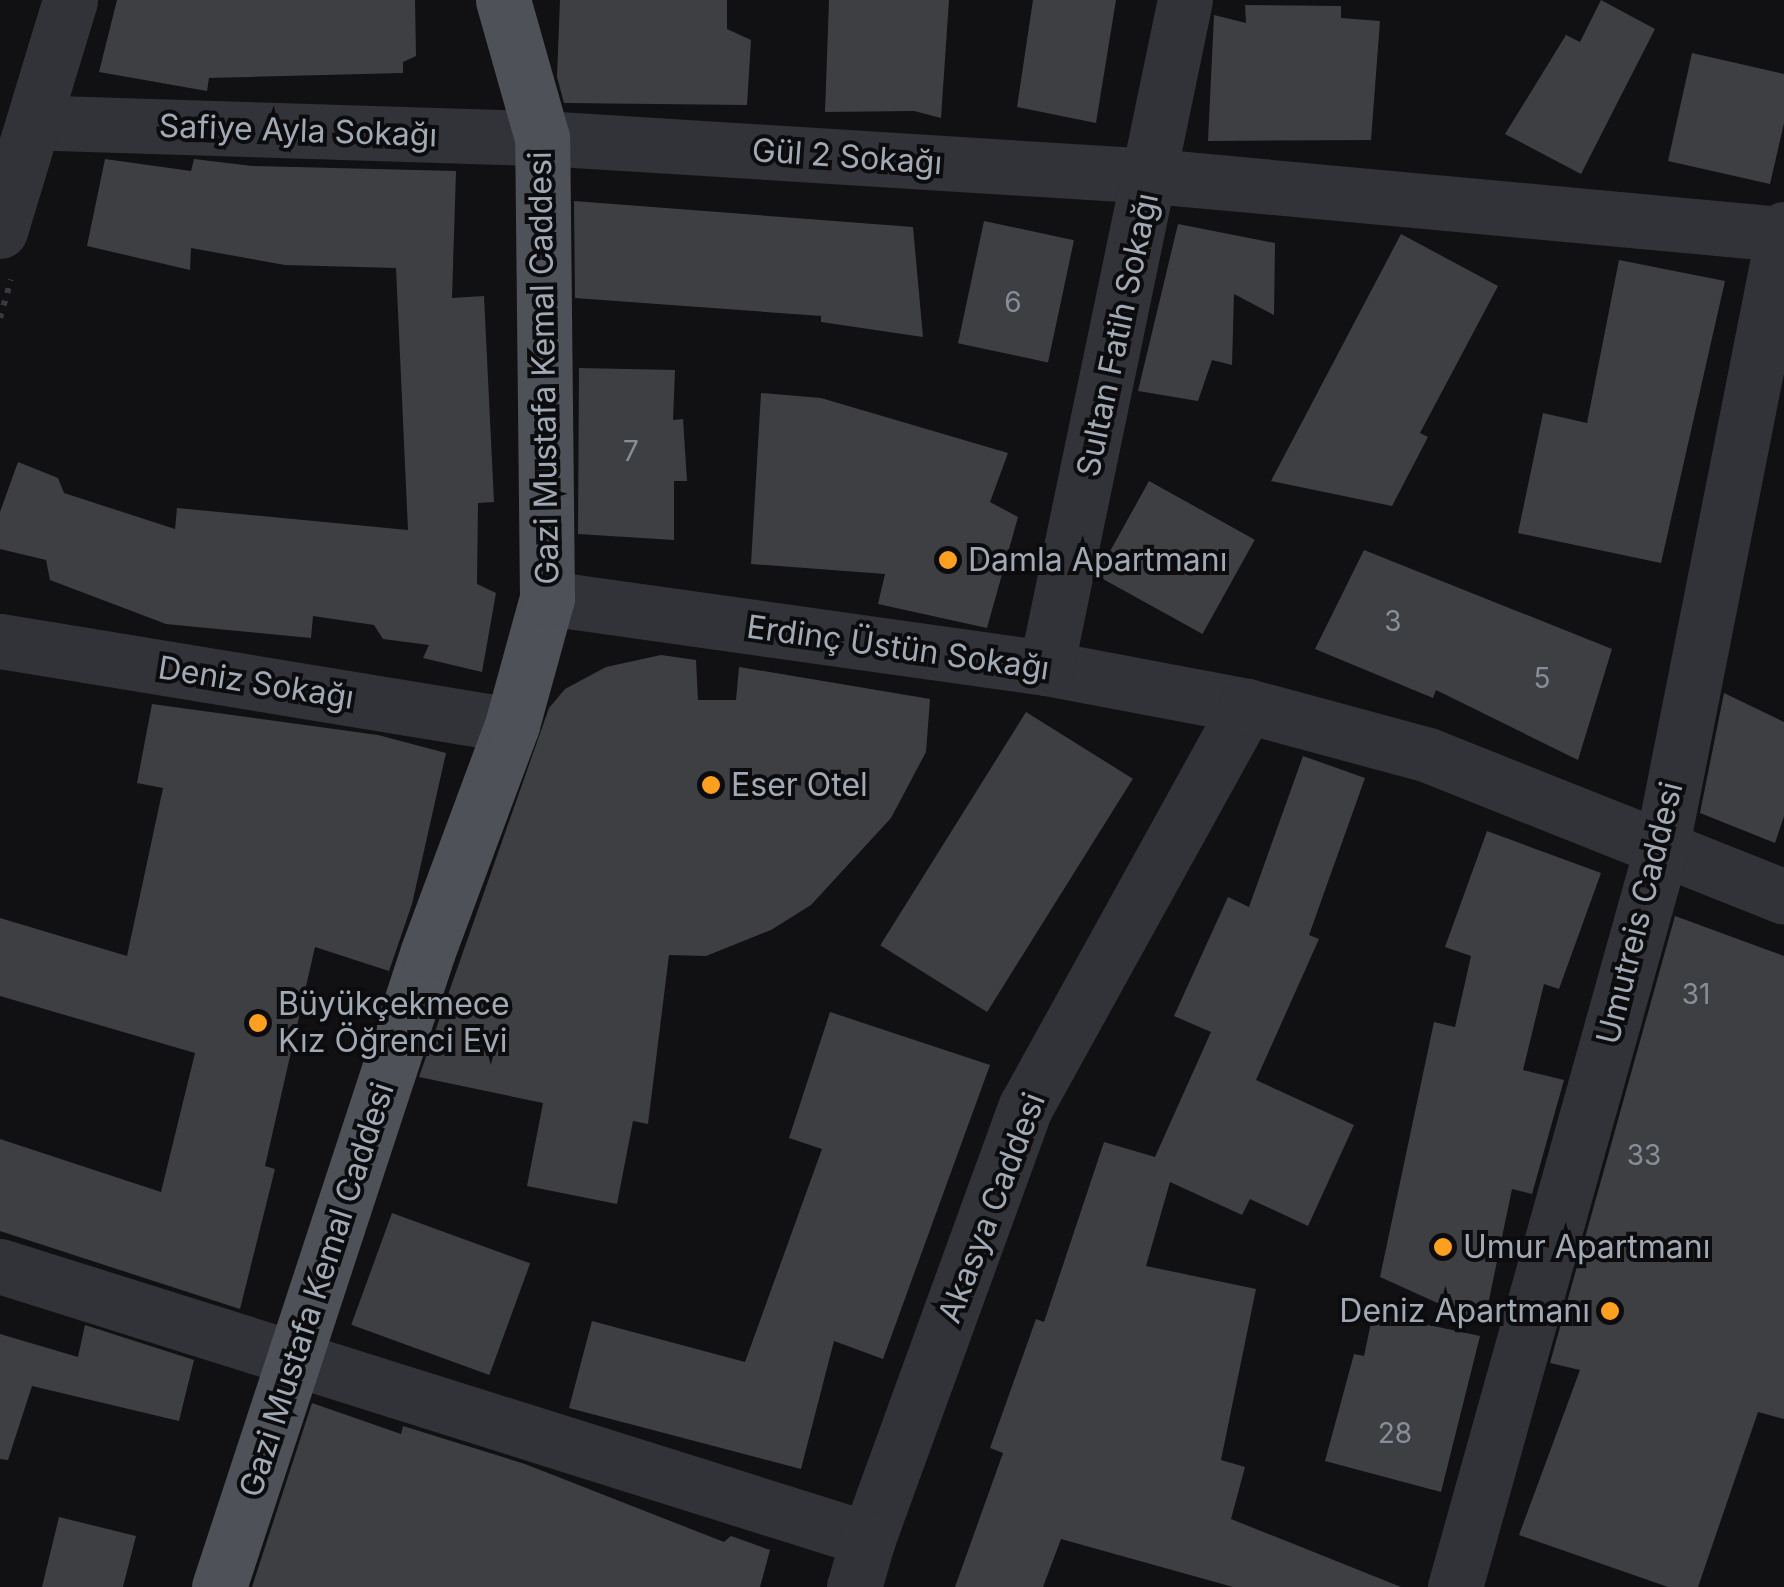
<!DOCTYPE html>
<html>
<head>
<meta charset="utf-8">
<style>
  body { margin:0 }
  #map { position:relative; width:1784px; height:1587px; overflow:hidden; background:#111113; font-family:Inter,sans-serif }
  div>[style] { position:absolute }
  .building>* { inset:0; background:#3d3f43; transform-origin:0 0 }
  .path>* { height:6px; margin-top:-3px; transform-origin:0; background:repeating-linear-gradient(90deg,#383a3f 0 5px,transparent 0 13px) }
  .minor>* { height:55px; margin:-27.5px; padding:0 27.5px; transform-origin:27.5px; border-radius:27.5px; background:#323338 }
  .major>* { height:55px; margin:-27.5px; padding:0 27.5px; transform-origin:27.5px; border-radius:27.5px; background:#4e5157 }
  .dots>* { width:28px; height:28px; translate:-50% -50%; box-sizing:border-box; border:5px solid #0c0c0e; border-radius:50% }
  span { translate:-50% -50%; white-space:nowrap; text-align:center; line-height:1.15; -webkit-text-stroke:8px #0c0c0e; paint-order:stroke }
  .number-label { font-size:28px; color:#888e98 }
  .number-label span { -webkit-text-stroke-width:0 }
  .street-label { font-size:32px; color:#a1a9b4 }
  .poi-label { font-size:32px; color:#a1a9b4 }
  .left { translate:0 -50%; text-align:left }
  .right { translate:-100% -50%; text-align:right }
</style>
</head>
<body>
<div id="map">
  <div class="building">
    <i style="clip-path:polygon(117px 0,415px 0,416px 56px,403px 62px,403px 73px,209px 78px,207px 91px,99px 72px)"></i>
    <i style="clip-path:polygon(560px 0,727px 0,727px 29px,751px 40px,747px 105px,564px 103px,557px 77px)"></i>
    <i style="clip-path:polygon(829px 0,949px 0,941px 118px,914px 111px,825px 112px)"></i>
    <i style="clip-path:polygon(1033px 0,1116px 0,1096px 123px,1017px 107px)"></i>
    <i style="clip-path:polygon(1601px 0,1655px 29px,1581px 174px,1505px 134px,1566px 35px,1580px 42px)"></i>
    <i style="clip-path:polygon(1245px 5px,1341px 6px,1341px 18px,1380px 21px,1371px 140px,1208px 141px,1214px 15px,1246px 23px)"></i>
    <i style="clip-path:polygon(1692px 53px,1784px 74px,1784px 123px,1770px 184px,1668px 161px)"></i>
    <i style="clip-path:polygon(105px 159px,191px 171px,194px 159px,252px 166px,456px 171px,452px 298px,484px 296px,494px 502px,478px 503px,477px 584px,496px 593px,482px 672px,423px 658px,429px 645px,383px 639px,374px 625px,313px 616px,311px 638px,166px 624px,50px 580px,46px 560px,0 549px,0 512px,18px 462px,58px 478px,64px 493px,175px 529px,177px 508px,408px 530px,396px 268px,285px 265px,191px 248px,190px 270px,87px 246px)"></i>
    <i style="clip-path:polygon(574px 201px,913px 227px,923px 337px,821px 322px,821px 316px,575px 298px)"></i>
    <i style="left:984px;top:221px;width:92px;height:125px;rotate:12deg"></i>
    <i style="clip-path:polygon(1178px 224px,1275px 243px,1274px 315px,1234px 294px,1232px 365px,1212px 360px,1198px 401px,1138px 391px)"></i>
    <i style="clip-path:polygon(1401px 234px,1498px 286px,1420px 433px,1428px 437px,1392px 506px,1271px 481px)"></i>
    <i style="clip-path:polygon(1619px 260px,1725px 281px,1661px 563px,1518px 533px,1543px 413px,1587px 423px)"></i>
    <i style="clip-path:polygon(579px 368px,675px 370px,673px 420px,683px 419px,687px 481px,674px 481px,674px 540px,578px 534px)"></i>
    <i style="clip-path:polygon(761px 393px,821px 398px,1008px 453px,990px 502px,1018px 517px,987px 628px,878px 604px,885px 574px,751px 564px)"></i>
    <i style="left:1149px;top:481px;width:121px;height:108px;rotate:29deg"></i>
    <i style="clip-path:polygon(1364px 550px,1612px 649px,1578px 760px,1436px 690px,1433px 698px,1315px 649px)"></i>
    <i style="clip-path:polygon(661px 655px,696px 660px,698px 700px,736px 700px,739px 667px,930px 699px,926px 752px,891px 818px,811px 905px,771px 930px,706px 956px,669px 955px,648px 1124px,633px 1121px,617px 1204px,527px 1186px,543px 1103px,419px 1077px,549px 708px,565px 689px,606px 667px)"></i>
    <i style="clip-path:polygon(1724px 693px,1784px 722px,1784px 816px,1775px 843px,1700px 813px)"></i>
    <i style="clip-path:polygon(152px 704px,378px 735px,446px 753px,412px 904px,389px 971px,315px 947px,265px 1166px,275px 1169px,240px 1309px,0 1231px,0 1139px,161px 1192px,195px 1053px,0 996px,0 918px,127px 956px,163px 788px,137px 783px)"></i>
    <i style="left:1026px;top:712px;width:126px;height:275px;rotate:32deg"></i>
    <i style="clip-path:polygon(1303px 756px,1365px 778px,1309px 935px,1319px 939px,1256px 1080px,1354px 1125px,1308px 1226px,1250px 1199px,1242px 1215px,1170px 1182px,1146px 1266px,1256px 1289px,1221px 1460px,1245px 1467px,1231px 1519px,1401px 1587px,1233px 1587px,1061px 1539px,1043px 1587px,955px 1587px,1003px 1453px,990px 1448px,1036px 1319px,1044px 1322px,1104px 1142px,1155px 1157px,1211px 1032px,1174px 1016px,1228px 897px,1249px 907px)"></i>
    <i style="clip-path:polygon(1487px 831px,1601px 873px,1559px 989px,1544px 984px,1523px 1070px,1564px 1080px,1532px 1194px,1512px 1189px,1484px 1324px,1380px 1277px,1434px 1022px,1455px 1027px,1471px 956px,1445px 947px)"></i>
    <i style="clip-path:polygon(1675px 916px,1784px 956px,1784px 1419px,1758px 1412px,1698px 1587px,1668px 1587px,1519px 1535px,1580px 1370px,1550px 1363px)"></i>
    <i style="clip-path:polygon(830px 1012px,990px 1065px,883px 1359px,834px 1341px,801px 1469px,569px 1408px,592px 1321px,745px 1362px,822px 1149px,789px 1138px)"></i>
    <i style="left:392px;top:1213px;width:147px;height:119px;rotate:20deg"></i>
    <i style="clip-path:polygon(1373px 1313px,1480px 1336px,1441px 1492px,1325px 1461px,1354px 1354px,1364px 1356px)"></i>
    <i style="clip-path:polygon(85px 1325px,194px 1360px,179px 1421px,32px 1386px,8px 1460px,0 1459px,0 1334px,78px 1357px)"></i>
    <i style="clip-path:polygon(312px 1403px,401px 1434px,403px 1426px,525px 1464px,724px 1542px,731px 1536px,770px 1550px,760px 1587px,252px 1587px)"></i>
    <i style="clip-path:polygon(59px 1517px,136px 1536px,123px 1587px,42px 1587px)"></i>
  </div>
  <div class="path">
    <i style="left:0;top:318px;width:40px;rotate:-74deg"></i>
  </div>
  <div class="minor">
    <i style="left:55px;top:123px;width:487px;rotate:1.8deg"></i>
    <i style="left:542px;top:138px;width:612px;rotate:3.56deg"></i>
    <i style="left:1153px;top:176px;width:632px;rotate:5.27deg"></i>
    <i style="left:0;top:231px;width:241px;rotate:-73.1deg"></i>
    <i style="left:547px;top:598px;width:504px;rotate:7.99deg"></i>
    <i style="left:1046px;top:668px;width:205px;rotate:10.7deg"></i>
    <i style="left:0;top:641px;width:519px;rotate:9.32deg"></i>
    <i style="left:1046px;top:668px;width:682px;rotate:-78.25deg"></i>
    <i style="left:0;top:1266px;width:910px;rotate:17.46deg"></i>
    <i style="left:868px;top:1539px;width:461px;rotate:-70deg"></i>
    <i style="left:1026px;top:1106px;width:457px;rotate:-61.1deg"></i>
    <i style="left:1247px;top:706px;width:188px;rotate:15.1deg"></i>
    <i style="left:1428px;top:755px;width:383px;rotate:21.7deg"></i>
    <i style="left:854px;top:1587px;width:50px;rotate:-73.7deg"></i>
    <i style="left:1455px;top:1587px;width:765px;rotate:-74.38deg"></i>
    <i style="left:1661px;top:850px;width:633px;rotate:-78.8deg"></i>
  </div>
  <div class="major">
    <i style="left:219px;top:1587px;width:669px;rotate:-71.81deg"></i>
    <i style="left:428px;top:951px;width:241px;rotate:-69.6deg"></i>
    <i style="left:512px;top:725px;width:132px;rotate:-74.6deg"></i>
    <i style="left:547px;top:598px;width:460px;rotate:-90.6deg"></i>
    <i style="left:542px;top:138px;width:143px;rotate:-105.8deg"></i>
  </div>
  <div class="dots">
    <i style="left:948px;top:560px;background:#fd9f1f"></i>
    <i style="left:711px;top:785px;background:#fd9f1f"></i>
    <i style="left:258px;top:1023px;background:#fd9f1f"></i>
    <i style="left:1443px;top:1247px;background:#fd9f1f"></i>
    <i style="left:1610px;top:1311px;background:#fd9f1f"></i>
  </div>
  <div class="number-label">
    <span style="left:1013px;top:302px">6</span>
    <span style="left:631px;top:451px">7</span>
    <span style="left:1393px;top:621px">3</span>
    <span style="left:1542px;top:678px">5</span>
    <span style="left:1696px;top:994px">31</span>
    <span style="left:1644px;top:1155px">33</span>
    <span style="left:1395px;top:1433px">28</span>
  </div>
  <div class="street-label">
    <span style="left:298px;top:131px;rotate:2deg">Safiye Ayla Sokağı</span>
    <span style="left:847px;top:157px;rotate:4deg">Gül 2 Sokağı</span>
    <span style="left:1118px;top:335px;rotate:-78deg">Sultan Fatih Sokağı</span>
    <span style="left:544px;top:368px;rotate:-91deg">Gazi Mustafa Kemal Caddesi</span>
    <span style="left:898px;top:648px;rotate:8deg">Erdinç Üstün Sokağı</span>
    <span style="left:256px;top:683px;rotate:9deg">Deniz Sokağı</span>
    <span style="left:1640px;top:913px;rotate:-76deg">Umutreis Caddesi</span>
    <span style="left:992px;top:1208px;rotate:-69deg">Akasya Caddesi</span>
    <span style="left:317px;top:1290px;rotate:-72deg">Gazi Mustafa Kemal Caddesi</span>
  </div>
  <div class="poi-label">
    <span class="left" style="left:968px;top:560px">Damla Apartmanı</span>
    <span class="left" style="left:731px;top:785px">Eser Otel</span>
    <span class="left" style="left:278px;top:1023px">Büyükçekmece<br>Kız Öğrenci Evi</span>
    <span class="left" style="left:1463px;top:1247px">Umur Apartmanı</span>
    <span class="right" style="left:1590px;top:1311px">Deniz Apartmanı</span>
  </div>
</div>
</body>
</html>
